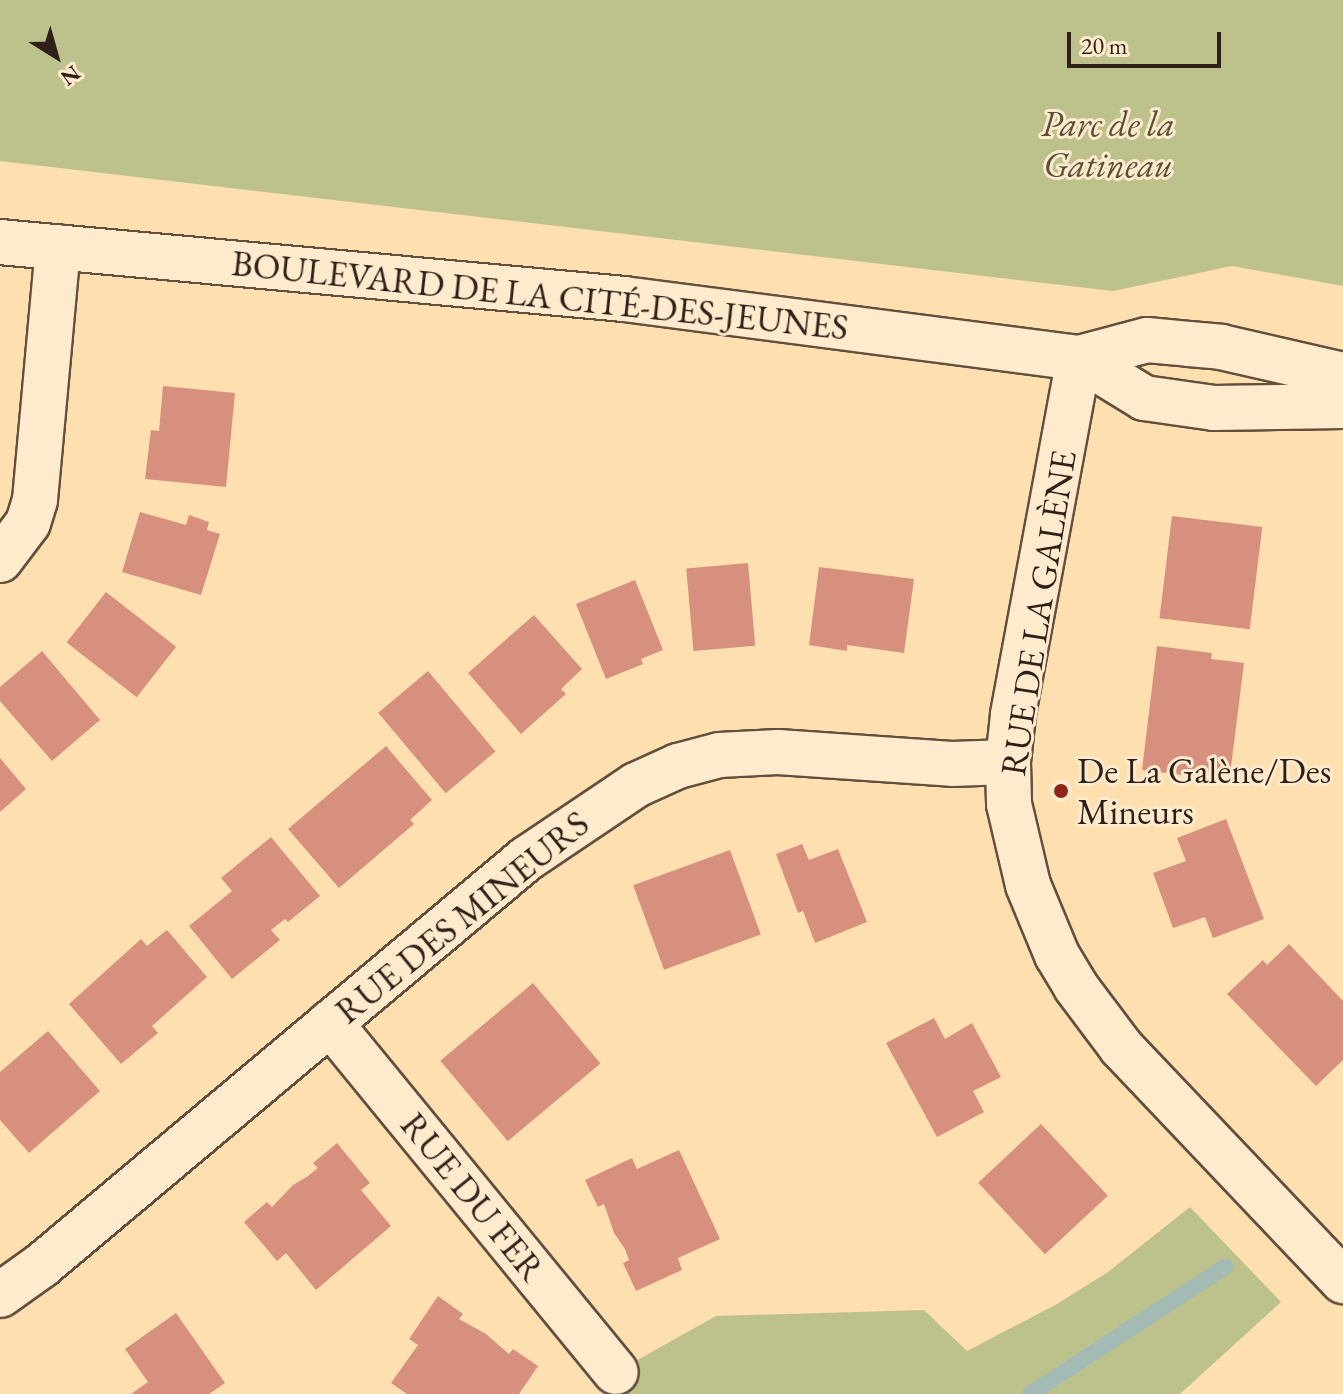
<!DOCTYPE html>
<html>
<head>
<meta charset="utf-8">
<style>
  body { margin:0 }
  #map { position:relative; width:1343px; height:1394px; overflow:hidden; background:#fedfb0; font-family:"EB Garamond",serif }
  div>[style] { position:absolute }
  .green>* { inset:0; background:#bdc28d }
  .stream>* { height:16px; margin:-8px; padding:0 8px; transform-origin:8px; border-radius:8px; background:#a3bab5 }
  .building>* { inset:0; background:#d7907e; transform-origin:0 0 }
  .roads { filter:drop-shadow(2px 0 #624f3e) drop-shadow(-2px 0 #624f3e) drop-shadow(0 2px #624f3e) drop-shadow(0 -2px #624f3e) }
  .minor>* { height:44px; margin:-22px; padding:0 22px; transform-origin:22px; border-radius:22px; background:#feeacc }
  .tertiary>* { height:44px; margin:-22px; padding:0 22px; transform-origin:22px; border-radius:22px; background:#feeacc }
  .dots>* { width:22px; height:22px; translate:-50% -50%; box-sizing:border-box; border:4px solid #feeacc; border-radius:50% }
  span { translate:-50% -50%; white-space:nowrap; text-align:center; line-height:1.15; -webkit-text-stroke:6px #feeacc; paint-order:stroke }
  .park-label { font-size:36px; color:#59503b; font-style:italic }
  .street-label { font-size:36px; color:#2e1f18 }
  .poi-label { font-size:36px; color:#2e1f18 }
  .left { translate:0 -50%; text-align:left }
  .north { position:absolute; left:16px; top:16px; width:80px; height:80px; -webkit-text-stroke:6px #feeacc; paint-order:stroke; rotate:143deg; font-size:22px; font-weight:700; line-height:32px; text-align:center; color:#2e1f18 }
  .north::after { content:''; display:block; margin:auto; width:28px; height:36px; background:#2e1f18; clip-path:polygon(50% 0,100% 100%,50% 72%,0 100%) }
  .scale { position:absolute; left:1067px; top:32px; width:154px; height:36px; box-sizing:border-box; border:4px solid #2e1f18; border-top:0; padding-left:10px; font-size:24px; line-height:28px; white-space:nowrap; color:#2e1f18; -webkit-text-stroke:6px #feeacc; paint-order:stroke }
</style>
</head>
<body>
<div id="map">
  <div class="green">
    <i style="clip-path:polygon(0 0,1343px 0,1343px 286px,1232px 266px,1113px 291px,0 161px)"></i>
    <i style="clip-path:polygon(1190px 1207px,1281px 1302px,1180px 1394px,619px 1394px,616px 1372px,716px 1316px,924px 1310px,967px 1351px,1057px 1304px,1108px 1272px)"></i>
  </div>
  <div class="stream">
    <i style="left:1030px;top:1394px;width:233px;rotate:-33.1deg"></i>
  </div>
  <div class="building">
    <i style="clip-path:polygon(163px 386px,235px 393px,226px 487px,145px 479px,151px 430px,159px 431px)"></i>
    <i style="clip-path:polygon(140px 512px,186px 525px,189px 515px,209px 522px,207px 530px,220px 534px,201px 595px,122px 572px)"></i>
    <i style="left:1172px;top:516px;width:91px;height:103px;rotate:7deg"></i>
    <i style="left:748px;top:563px;width:83px;height:62px;rotate:85deg"></i>
    <i style="clip-path:polygon(819px 567px,914px 579px,904px 653px,847px 645px,847px 651px,809px 645px)"></i>
    <i style="clip-path:polygon(635px 580px,663px 650px,641px 659px,643px 664px,606px 679px,576px 604px)"></i>
    <i style="left:106px;top:592px;width:89px;height:64px;rotate:38deg"></i>
    <i style="clip-path:polygon(534px 615px,582px 669px,561px 689px,566px 694px,521px 734px,468px 673px)"></i>
    <i style="clip-path:polygon(1157px 646px,1212px 653px,1211px 659px,1244px 663px,1230px 775px,1200px 771px,1199px 777px,1142px 770px)"></i>
    <i style="clip-path:polygon(42px 651px,100px 720px,52px 761px,0 701px,0 687px)"></i>
    <i style="left:428px;top:671px;width:105px;height:65px;rotate:50deg"></i>
    <i style="clip-path:polygon(386px 746px,432px 800px,410px 820px,414px 824px,339px 888px,288px 829px)"></i>
    <i style="clip-path:polygon(0 758px,26px 789px,0 812px)"></i>
    <i style="clip-path:polygon(1226px 819px,1264px 919px,1213px 938px,1205px 917px,1173px 928px,1153px 873px,1186px 861px,1177px 838px)"></i>
    <i style="clip-path:polygon(271px 837px,320px 896px,288px 922px,285px 919px,271px 930px,280px 940px,232px 979px,189px 926px,232px 891px,221px 878px)"></i>
    <i style="clip-path:polygon(802px 844px,809px 860px,838px 849px,867px 922px,815px 943px,803px 911px,798px 913px,776px 854px)"></i>
    <i style="left:730px;top:850px;width:90px;height:103px;rotate:70deg"></i>
    <i style="clip-path:polygon(167px 930px,207px 977px,152px 1026px,158px 1033px,121px 1064px,69px 1004px,141px 939px,147px 946px)"></i>
    <i style="clip-path:polygon(1289px 944px,1343px 1001px,1343px 1060px,1316px 1086px,1227px 994px,1263px 960px,1267px 965px)"></i>
    <i style="left:533px;top:983px;width:105px;height:121px;rotate:50deg"></i>
    <i style="clip-path:polygon(934px 1018px,945px 1039px,972px 1023px,1001px 1077px,973px 1091px,984px 1112px,937px 1137px,886px 1043px)"></i>
    <i style="clip-path:polygon(48px 1031px,100px 1091px,29px 1153px,0 1120px,0 1072px)"></i>
    <i style="left:1041px;top:1124px;width:98px;height:86px;rotate:47deg"></i>
    <i style="clip-path:polygon(337px 1143px,370px 1183px,361px 1190px,391px 1226px,316px 1290px,286px 1253px,277px 1261px,244px 1222px,267px 1202px,272px 1207px,293px 1185px,308px 1176px,318px 1168px,313px 1163px)"></i>
    <i style="clip-path:polygon(679px 1150px,720px 1239px,678px 1258px,682px 1270px,636px 1291px,623px 1263px,629px 1260px,625px 1249px,614px 1233px,604px 1204px,598px 1207px,585px 1180px,632px 1158px,637px 1169px)"></i>
    <i style="clip-path:polygon(438px 1296px,463px 1314px,459px 1319px,486px 1334px,509px 1354px,513px 1349px,538px 1366px,519px 1394px,407px 1394px,391px 1383px,418px 1345px,409px 1339px)"></i>
    <i style="clip-path:polygon(176px 1313px,225px 1383px,209px 1394px,131px 1394px,148px 1382px,125px 1349px)"></i>
  </div>
  <div class="roads">
    <div class="minor">
      <i style="left:1079px;top:358px;width:363px;rotate:100.5deg"></i>
      <i style="left:1013px;top:715px;width:47px;rotate:96.1deg"></i>
      <i style="left:1008px;top:762px;width:42px;rotate:88.6deg"></i>
      <i style="left:1009px;top:804px;width:83px;rotate:76.8deg"></i>
      <i style="left:1028px;top:885px;width:76px;rotate:67.5deg"></i>
      <i style="left:1057px;top:955px;width:37px;rotate:59deg"></i>
      <i style="left:1076px;top:987px;width:75px;rotate:53.1deg"></i>
      <i style="left:1121px;top:1047px;width:323px;rotate:46.5deg"></i>
      <i style="left:0;top:560px;width:46px;rotate:-52.9deg"></i>
      <i style="left:28px;top:523px;width:24px;rotate:-73deg"></i>
      <i style="left:35px;top:500px;width:254px;rotate:-84.8deg"></i>
      <i style="left:330px;top:1023px;width:451px;rotate:50.7deg"></i>
      <i style="left:0;top:1295px;width:52px;rotate:-35.5deg"></i>
      <i style="left:42px;top:1265px;width:632px;rotate:-39.99deg"></i>
      <i style="left:526px;top:859px;width:133px;rotate:-33.9deg"></i>
      <i style="left:636px;top:785px;width:46px;rotate:-24.3deg"></i>
      <i style="left:678px;top:766px;width:42px;rotate:-15deg"></i>
      <i style="left:719px;top:755px;width:59px;rotate:-2.9deg"></i>
      <i style="left:778px;top:752px;width:174px;rotate:3.9deg"></i>
      <i style="left:952px;top:764px;width:56px;rotate:-2deg"></i>
    </div>
    <div class="tertiary">
      <i style="left:0;top:242px;width:627px;rotate:5.22deg"></i>
      <i style="left:624px;top:299px;width:459px;rotate:7.4deg"></i>
      <i style="left:1079px;top:358px;width:70px;rotate:-14.8deg"></i>
      <i style="left:1147px;top:340px;width:42px;rotate:5.4deg"></i>
      <i style="left:1189px;top:344px;width:32px;rotate:5deg"></i>
      <i style="left:1221px;top:347px;width:125px;rotate:12.9deg"></i>
      <i style="left:1079px;top:358px;width:76px;rotate:31.6deg"></i>
      <i style="left:1144px;top:398px;width:71px;rotate:8.1deg"></i>
      <i style="left:1214px;top:408px;width:129px;rotate:-0.9deg"></i>
    </div>
  </div>
  <div class="dots">
    <i style="left:1061px;top:791px;background:#8f2418"></i>
  </div>
  <div class="park-label">
    <span style="left:1108px;top:144px">Parc de la<br>Gatineau</span>
  </div>
  <div class="street-label">
    <span style="left:540px;top:295px;rotate:6deg">BOULEVARD DE LA CITÉ-DES-JEUNES</span>
    <span style="left:1038px;top:613px;rotate:-81deg">RUE DE LA GALÈNE</span>
    <span style="left:462px;top:917px;rotate:-39deg">RUE DES MINEURS</span>
    <span style="left:473px;top:1197px;rotate:51deg">RUE DU FER</span>
  </div>
  <div class="poi-label">
    <span class="left" style="left:1077px;top:791px">De La Galène/Des<br>Mineurs</span>
  </div>
  <div class="north">N</div>
  <div class="scale">20 m</div>
</div>
</body>
</html>
